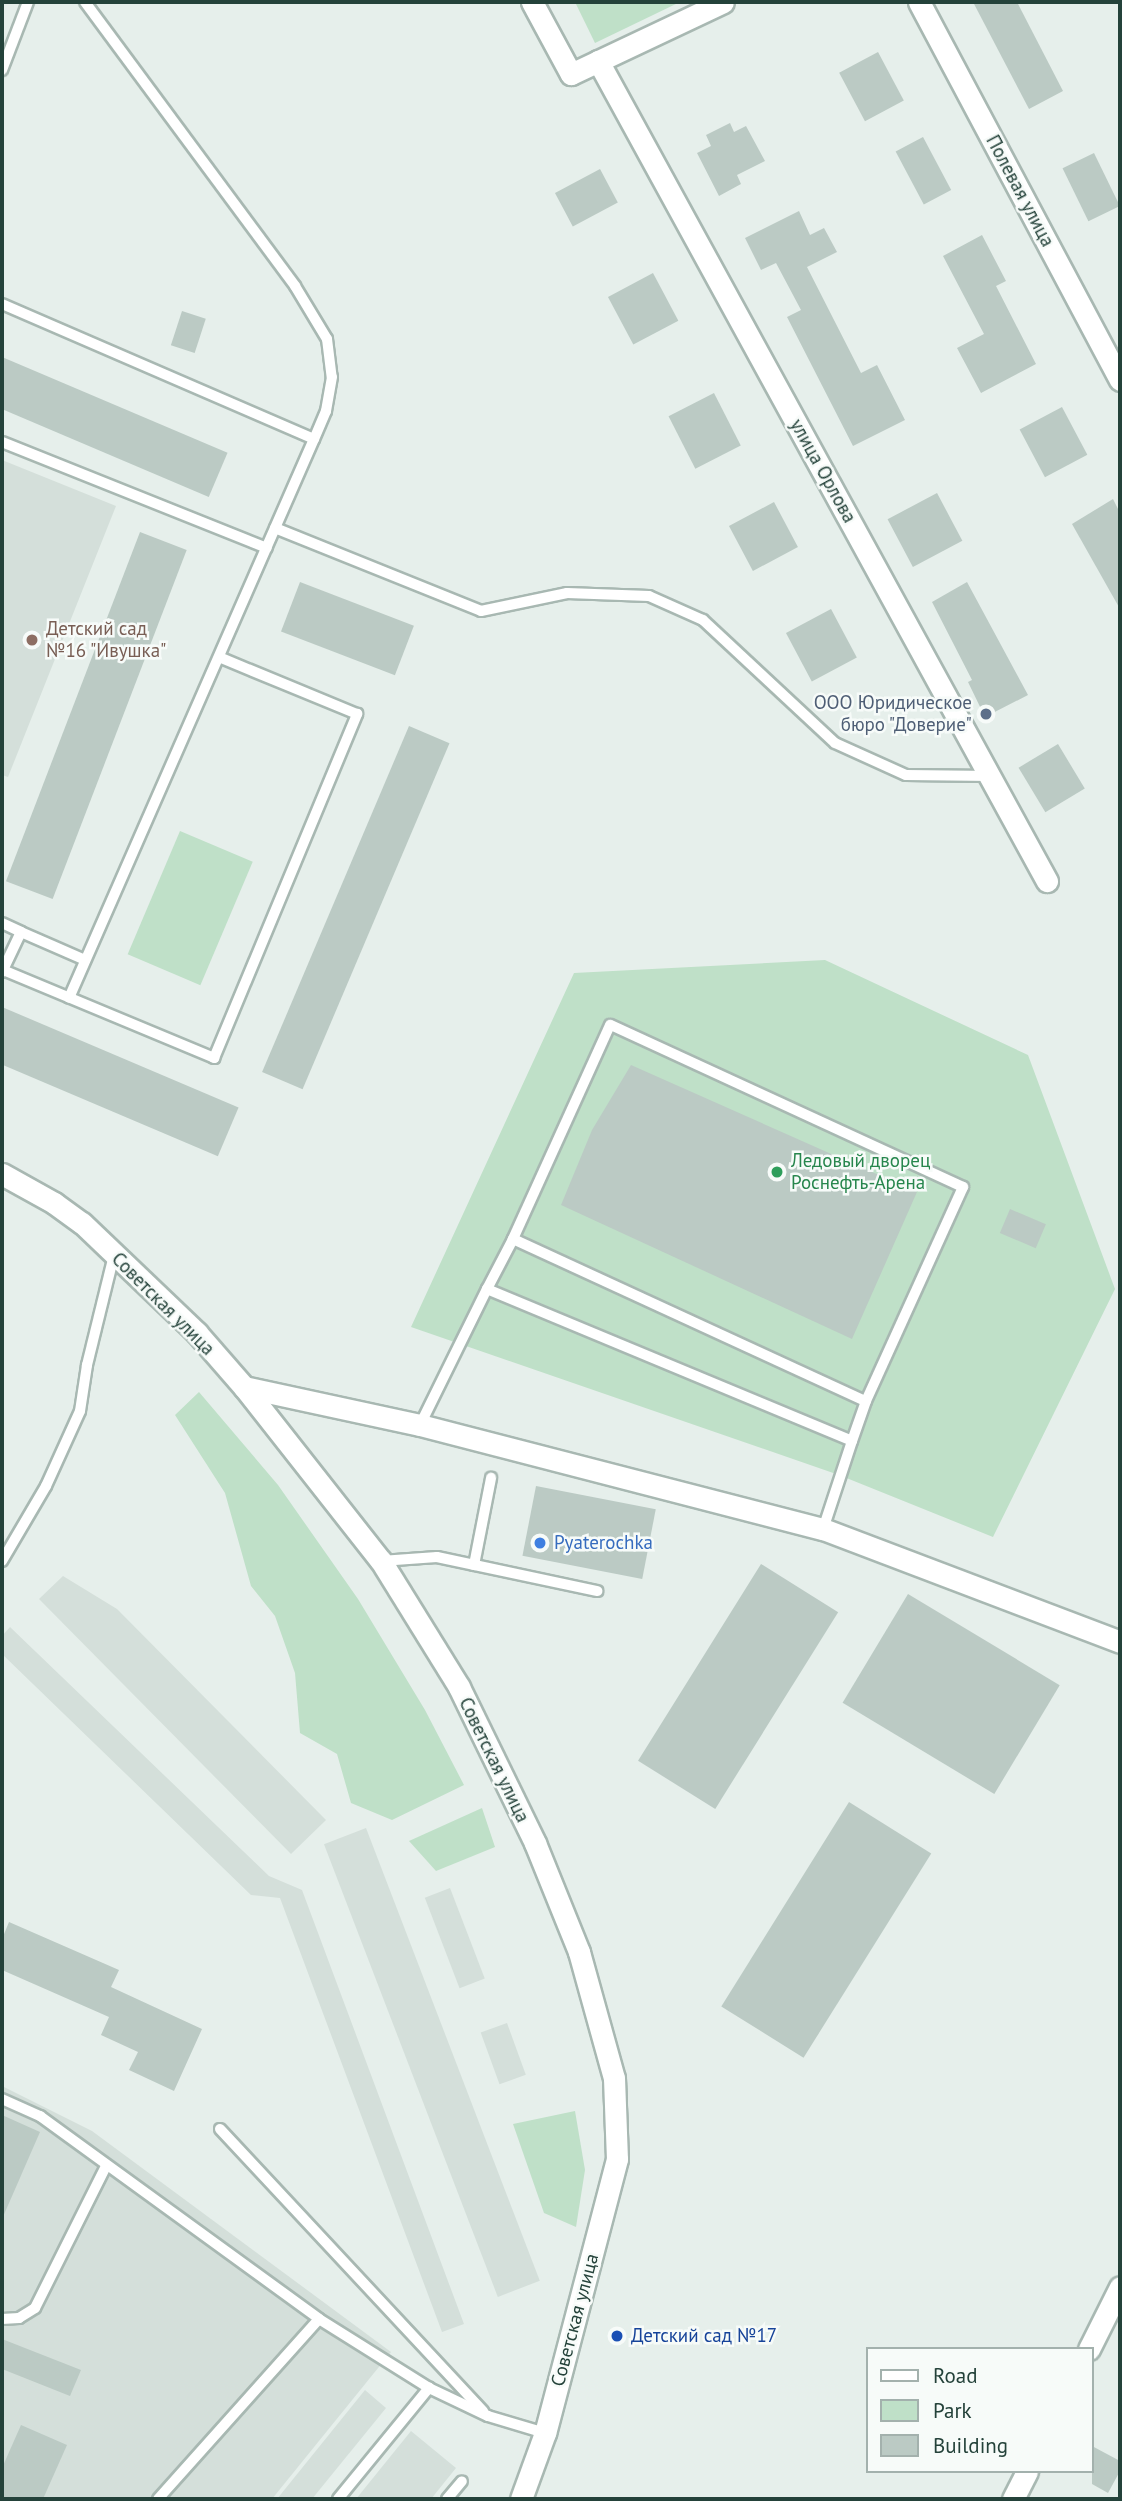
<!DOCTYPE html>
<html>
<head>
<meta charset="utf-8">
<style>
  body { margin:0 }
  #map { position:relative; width:1122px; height:2501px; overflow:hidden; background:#e6efeb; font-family:"PT Sans",sans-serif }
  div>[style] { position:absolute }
  .built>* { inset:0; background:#d4dfda; transform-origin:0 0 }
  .green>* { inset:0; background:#bfe0c8; transform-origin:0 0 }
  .building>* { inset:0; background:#bbcac4; transform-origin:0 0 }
  .roads { filter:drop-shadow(2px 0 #a8b8b2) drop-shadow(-2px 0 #a8b8b2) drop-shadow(0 2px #a8b8b2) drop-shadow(0 -2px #a8b8b2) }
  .service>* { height:10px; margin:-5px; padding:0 5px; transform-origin:5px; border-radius:5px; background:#fff }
  .minor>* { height:21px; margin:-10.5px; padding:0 10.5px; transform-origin:10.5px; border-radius:10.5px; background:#fff }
  .dots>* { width:19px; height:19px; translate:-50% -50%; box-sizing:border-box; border:4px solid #f7fbf9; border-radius:50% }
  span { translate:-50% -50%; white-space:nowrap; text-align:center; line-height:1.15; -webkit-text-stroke:5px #f7fbf9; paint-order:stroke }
  .street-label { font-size:19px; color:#24423a }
  .education-label { font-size:19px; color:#785e54 }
  .left { translate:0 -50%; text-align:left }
  .service-label { font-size:19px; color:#4e5e75 }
  .right { translate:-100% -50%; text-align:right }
  .leisure-label { font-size:19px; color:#27864d }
  .shop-label { font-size:19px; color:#366cbe }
  .transit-label { font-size:19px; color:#164399 }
  .frame { position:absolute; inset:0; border:4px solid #24423a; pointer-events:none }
  .legend { position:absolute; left:866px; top:2347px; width:228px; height:126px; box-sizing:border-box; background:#f7fbf9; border:2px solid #a3b1ad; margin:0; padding:9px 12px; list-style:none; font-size:21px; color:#24423a }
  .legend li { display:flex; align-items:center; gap:14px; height:35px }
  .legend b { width:35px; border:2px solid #a3b1ad }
</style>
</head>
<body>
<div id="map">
  <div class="built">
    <i style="clip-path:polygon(2px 460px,116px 506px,8px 777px,2px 775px)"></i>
    <i style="clip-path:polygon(63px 1576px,117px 1609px,326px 1820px,291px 1854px,39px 1599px)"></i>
    <i style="clip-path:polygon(10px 1627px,269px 1876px,302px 1890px,464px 2324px,442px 2332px,280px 1898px,251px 1895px,2px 1654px,2px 1636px)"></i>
    <i style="left:366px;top:1828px;width:485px;height:45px;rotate:69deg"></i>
    <i style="left:450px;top:1888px;width:97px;height:27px;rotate:69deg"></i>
    <i style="left:507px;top:2023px;width:55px;height:28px;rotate:70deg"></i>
    <i style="clip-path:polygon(2px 2086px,92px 2131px,391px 2352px,272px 2499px,2px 2499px)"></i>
    <i style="clip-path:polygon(365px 2390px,386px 2408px,312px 2499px,277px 2499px)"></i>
    <i style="clip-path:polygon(411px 2431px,456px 2468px,431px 2499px,356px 2499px)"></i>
  </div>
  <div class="green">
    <i style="clip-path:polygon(575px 2px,680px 2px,595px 43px)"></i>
    <i style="left:180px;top:831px;width:79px;height:134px;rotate:23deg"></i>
    <i style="clip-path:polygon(825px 960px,1028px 1055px,1115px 1289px,993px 1537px,839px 1475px,411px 1327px,574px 973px)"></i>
    <i style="clip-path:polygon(199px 1392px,278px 1485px,358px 1599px,425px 1710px,464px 1785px,392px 1820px,351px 1803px,337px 1754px,300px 1733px,295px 1673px,275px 1616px,251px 1586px,225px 1493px,175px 1415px)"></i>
    <i style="clip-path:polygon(482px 1808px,495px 1847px,436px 1871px,409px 1841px)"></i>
    <i style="clip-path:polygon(575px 2111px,585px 2170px,576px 2227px,544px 2213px,513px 2124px)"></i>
  </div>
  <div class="building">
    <i style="clip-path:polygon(973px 2px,1017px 2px,1063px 91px,1029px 109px)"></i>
    <i style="left:878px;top:52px;width:55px;height:44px;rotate:62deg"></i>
    <i style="clip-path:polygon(730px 123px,734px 132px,746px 126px,765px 161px,737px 175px,741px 184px,719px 196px,697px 153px,711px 146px,706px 135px)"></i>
    <i style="left:923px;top:137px;width:60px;height:31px;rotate:62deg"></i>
    <i style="left:1094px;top:153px;width:59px;height:35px;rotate:64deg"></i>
    <i style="left:600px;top:169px;width:38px;height:51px;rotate:62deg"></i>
    <i style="clip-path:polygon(799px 211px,810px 235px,824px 228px,837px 252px,807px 267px,861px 373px,877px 365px,905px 420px,853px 446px,787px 317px,801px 310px,776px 263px,761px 270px,745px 238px)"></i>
    <i style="clip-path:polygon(982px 235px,1006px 281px,996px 286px,1036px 364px,981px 393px,957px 348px,984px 334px,943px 256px)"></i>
    <i style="left:653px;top:273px;width:54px;height:51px;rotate:62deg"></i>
    <i style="left:182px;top:311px;width:25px;height:36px;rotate:18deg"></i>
    <i style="left:2px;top:357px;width:245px;height:48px;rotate:23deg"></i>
    <i style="left:714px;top:393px;width:59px;height:51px;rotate:63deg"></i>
    <i style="left:1062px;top:407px;width:54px;height:48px;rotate:62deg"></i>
    <i style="left:937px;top:493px;width:54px;height:56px;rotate:62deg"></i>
    <i style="clip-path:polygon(1113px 499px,1120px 513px,1120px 609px,1072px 524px)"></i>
    <i style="left:774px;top:502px;width:51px;height:51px;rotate:62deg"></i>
    <i style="left:140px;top:532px;width:50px;height:374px;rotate:21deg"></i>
    <i style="left:300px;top:582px;width:122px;height:53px;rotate:21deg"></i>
    <i style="clip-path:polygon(967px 582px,1028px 695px,985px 717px,968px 682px,972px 680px,932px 602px)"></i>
    <i style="left:831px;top:609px;width:55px;height:51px;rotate:62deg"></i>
    <i style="left:409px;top:726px;width:44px;height:376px;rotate:23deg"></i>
    <i style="left:1058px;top:744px;width:52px;height:46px;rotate:59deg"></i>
    <i style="left:2px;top:1007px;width:257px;height:53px;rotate:23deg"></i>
    <i style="clip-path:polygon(631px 1065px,917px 1192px,852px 1339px,561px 1205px,592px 1130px)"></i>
    <i style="left:1010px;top:1209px;width:39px;height:26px;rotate:23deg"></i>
    <i style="left:536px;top:1486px;width:122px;height:71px;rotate:11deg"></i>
    <i style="left:761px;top:1564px;width:91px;height:232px;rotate:32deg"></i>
    <i style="left:908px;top:1594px;width:177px;height:127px;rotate:31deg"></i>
    <i style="left:849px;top:1802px;width:97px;height:241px;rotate:32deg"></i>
    <i style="clip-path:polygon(9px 1922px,119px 1970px,111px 1987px,202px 2029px,174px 2091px,129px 2070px,138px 2052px,101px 2035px,109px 2017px,2px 1970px,2px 1939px)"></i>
    <i style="clip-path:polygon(2px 2115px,40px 2132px,2px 2219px)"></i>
    <i style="clip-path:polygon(2px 2339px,81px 2370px,70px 2396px,2px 2369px)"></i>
    <i style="clip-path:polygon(21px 2425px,67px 2445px,43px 2499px,2px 2499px,2px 2468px)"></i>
    <i style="clip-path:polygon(1092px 2446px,1120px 2461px,1120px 2471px,1108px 2493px,1092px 2484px)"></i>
  </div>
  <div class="roads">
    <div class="service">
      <i style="left:85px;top:2px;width:353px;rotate:53.5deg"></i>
      <i style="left:295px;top:286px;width:62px;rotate:58.9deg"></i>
      <i style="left:327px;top:339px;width:38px;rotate:83deg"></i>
      <i style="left:332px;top:377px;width:35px;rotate:100deg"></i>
      <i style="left:326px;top:411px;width:30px;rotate:113deg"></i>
      <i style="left:2px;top:70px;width:73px;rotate:-69.1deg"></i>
      <i style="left:2px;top:304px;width:340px;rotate:23.4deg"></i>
      <i style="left:314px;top:439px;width:610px;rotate:113.67deg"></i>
      <i style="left:2px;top:442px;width:285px;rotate:21.8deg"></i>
      <i style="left:275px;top:528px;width:222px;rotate:21.9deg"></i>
      <i style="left:481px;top:611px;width:88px;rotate:-11.8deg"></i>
      <i style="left:567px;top:593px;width:82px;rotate:2.1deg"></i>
      <i style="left:649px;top:596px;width:59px;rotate:24deg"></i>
      <i style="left:703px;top:620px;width:180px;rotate:43deg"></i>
      <i style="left:835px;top:743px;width:78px;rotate:24.3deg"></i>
      <i style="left:906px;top:775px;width:86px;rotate:0.7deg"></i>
      <i style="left:2px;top:923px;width:21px;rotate:25deg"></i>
      <i style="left:3px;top:970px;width:229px;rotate:22.6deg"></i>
      <i style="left:214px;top:1058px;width:373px;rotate:-67.4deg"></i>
      <i style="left:357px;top:714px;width:149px;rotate:-157.6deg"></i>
      <i style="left:2px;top:972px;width:44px;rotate:-64.6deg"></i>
      <i style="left:21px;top:932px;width:70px;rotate:23.6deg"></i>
      <i style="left:487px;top:1289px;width:56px;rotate:-62.5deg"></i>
      <i style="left:420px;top:1425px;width:152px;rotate:-63.8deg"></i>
      <i style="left:487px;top:1289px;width:395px;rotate:22.6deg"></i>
      <i style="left:852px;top:1441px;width:93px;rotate:108.2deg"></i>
      <i style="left:852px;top:1441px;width:42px;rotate:-70.7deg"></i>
      <i style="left:866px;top:1401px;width:235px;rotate:-65.6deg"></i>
      <i style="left:963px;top:1187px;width:388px;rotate:-155.3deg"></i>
      <i style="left:610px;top:1025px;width:235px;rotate:114.4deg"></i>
      <i style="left:513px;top:1239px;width:388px;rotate:24.7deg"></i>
      <i style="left:2px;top:1561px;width:87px;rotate:-59.6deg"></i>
      <i style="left:46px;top:1486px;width:82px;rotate:-65.6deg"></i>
      <i style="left:80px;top:1411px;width:47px;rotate:-81.3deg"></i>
      <i style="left:87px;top:1365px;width:113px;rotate:-76.2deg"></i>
      <i style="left:381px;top:1561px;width:56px;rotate:-4.1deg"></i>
      <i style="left:437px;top:1557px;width:164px;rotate:12deg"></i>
      <i style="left:474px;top:1565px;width:89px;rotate:-78.9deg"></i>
      <i style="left:2px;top:2099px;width:42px;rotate:24.1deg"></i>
      <i style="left:40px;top:2116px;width:345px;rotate:36deg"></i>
      <i style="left:319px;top:2319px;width:130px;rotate:32.1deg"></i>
      <i style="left:429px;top:2388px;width:65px;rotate:25.4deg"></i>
      <i style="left:488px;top:2416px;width:59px;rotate:16.6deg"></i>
      <i style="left:220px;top:2129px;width:386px;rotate:47deg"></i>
      <i style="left:2px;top:2319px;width:17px;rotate:-3deg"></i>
      <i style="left:19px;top:2318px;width:19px;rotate:-32deg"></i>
      <i style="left:35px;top:2308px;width:159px;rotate:-63.4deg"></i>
      <i style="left:158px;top:2499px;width:241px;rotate:-48.2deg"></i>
      <i style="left:338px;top:2499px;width:144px;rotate:-50.7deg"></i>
      <i style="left:447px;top:2499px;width:23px;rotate:-50deg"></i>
    </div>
    <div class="minor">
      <i style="left:532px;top:2px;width:82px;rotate:61.6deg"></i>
      <i style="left:571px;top:74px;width:168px;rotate:-25.3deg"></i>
      <i style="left:919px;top:2px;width:428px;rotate:62deg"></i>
      <i style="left:598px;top:61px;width:935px;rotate:61.3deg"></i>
      <i style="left:2px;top:1174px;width:60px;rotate:29.1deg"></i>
      <i style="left:54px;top:1203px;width:34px;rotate:36deg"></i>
      <i style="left:82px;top:1223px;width:159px;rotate:43.7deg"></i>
      <i style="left:197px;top:1333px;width:72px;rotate:49deg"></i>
      <i style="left:244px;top:1387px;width:221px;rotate:51.8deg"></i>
      <i style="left:381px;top:1561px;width:148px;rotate:58.2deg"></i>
      <i style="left:459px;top:1687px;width:174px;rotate:64deg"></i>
      <i style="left:535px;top:1843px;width:118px;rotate:68deg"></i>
      <i style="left:579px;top:1952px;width:131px;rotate:74.5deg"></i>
      <i style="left:614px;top:2078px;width:81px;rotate:87.9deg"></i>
      <i style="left:617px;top:2159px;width:283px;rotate:104.7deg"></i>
      <i style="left:545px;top:2433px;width:70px;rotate:110deg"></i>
      <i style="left:244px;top:1387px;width:180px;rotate:12.2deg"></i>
      <i style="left:420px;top:1425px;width:416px;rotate:14.5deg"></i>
      <i style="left:823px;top:1529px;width:318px;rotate:20.8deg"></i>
      <i style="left:1089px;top:2349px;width:69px;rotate:-63.4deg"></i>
      <i style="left:1013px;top:2499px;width:31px;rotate:-63deg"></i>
    </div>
  </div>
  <div class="dots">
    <i style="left:32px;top:640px;background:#8d6e63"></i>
    <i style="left:986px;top:714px;background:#5c6f8a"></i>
    <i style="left:777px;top:1172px;background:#2e9e5b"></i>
    <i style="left:540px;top:1543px;background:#3f7fe0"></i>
    <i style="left:617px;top:2336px;background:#1a4fb4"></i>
  </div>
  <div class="street-label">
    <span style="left:1020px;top:191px;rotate:62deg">Полевая улица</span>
    <span style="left:823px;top:471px;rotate:61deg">улица Орлова</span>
    <span style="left:163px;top:1304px;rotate:45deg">Советская улица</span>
    <span style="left:494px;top:1760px;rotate:64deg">Советская улица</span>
    <span style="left:575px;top:2320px;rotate:-75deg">Советская улица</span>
  </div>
  <div class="education-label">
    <span class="left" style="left:46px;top:640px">Детский сад<br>№16 "Ивушка"</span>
  </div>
  <div class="service-label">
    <span class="right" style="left:972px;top:714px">ООО Юридическое<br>бюро "Доверие"</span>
  </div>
  <div class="leisure-label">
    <span class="left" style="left:791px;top:1172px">Ледовый дворец<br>Роснефть-Арена</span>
  </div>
  <div class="shop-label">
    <span class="left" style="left:554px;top:1543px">Pyaterochka</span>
  </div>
  <div class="transit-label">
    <span class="left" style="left:631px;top:2336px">Детский сад №17</span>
  </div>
  <div class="frame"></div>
  <ul class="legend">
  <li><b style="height:9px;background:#fff"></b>Road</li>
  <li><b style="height:19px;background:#bfe0c8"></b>Park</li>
  <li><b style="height:19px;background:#bbcac4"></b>Building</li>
  </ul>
</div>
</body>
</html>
